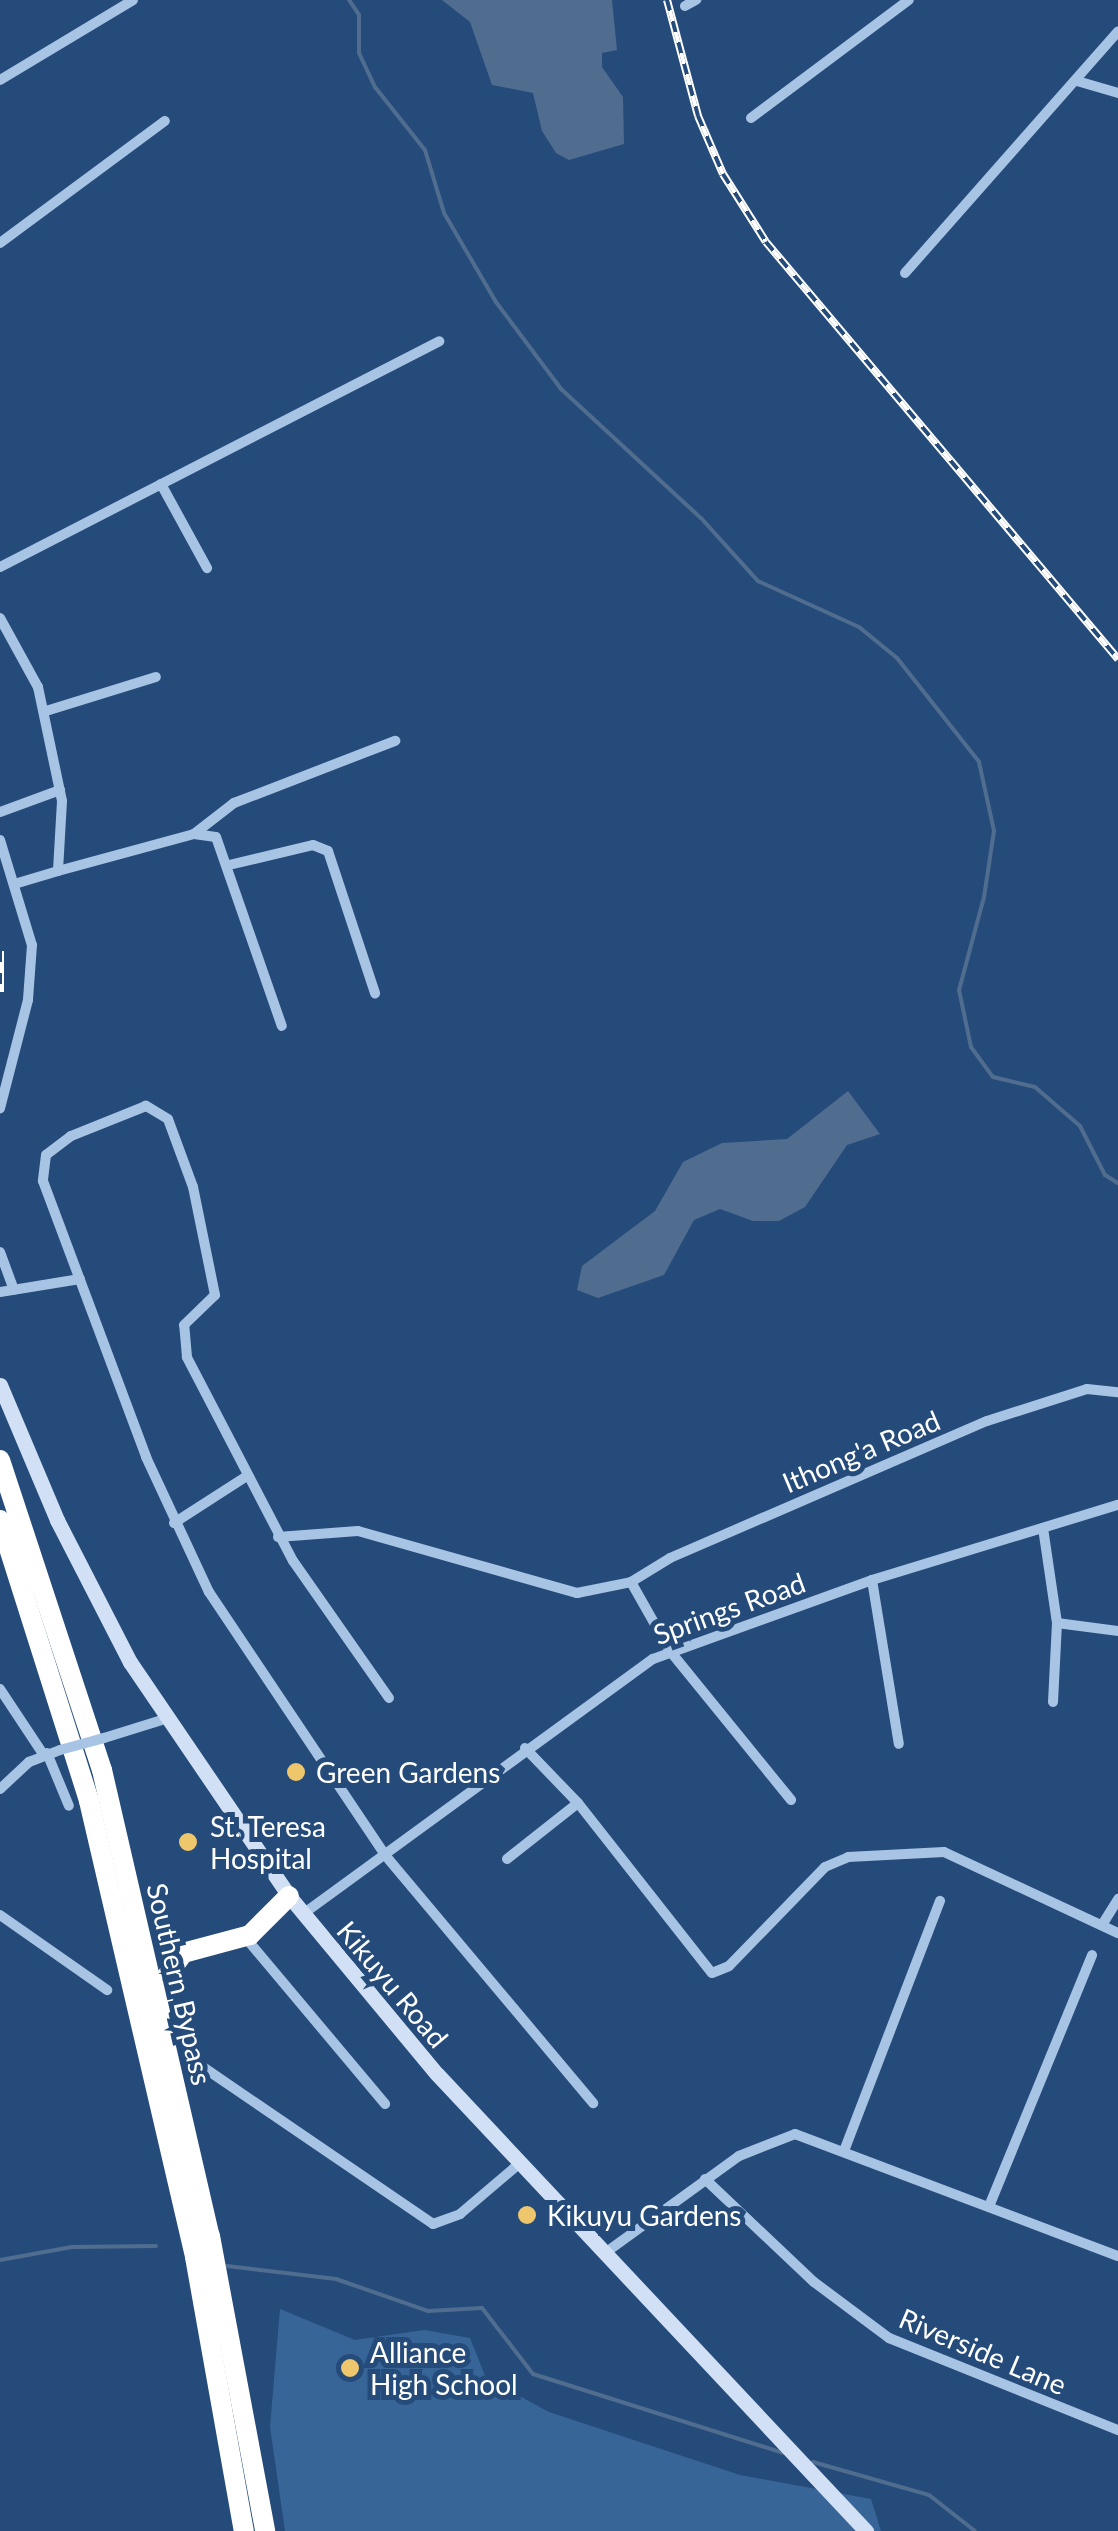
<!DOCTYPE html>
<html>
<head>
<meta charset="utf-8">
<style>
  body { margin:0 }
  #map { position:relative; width:1118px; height:2531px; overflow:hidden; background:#254b7a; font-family:Lato,sans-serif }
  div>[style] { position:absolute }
  .green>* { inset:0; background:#386598 }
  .water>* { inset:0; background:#506d8f }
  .stream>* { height:4px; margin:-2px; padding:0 2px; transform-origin:2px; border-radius:2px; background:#506d8f }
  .street>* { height:10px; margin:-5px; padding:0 5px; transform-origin:5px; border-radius:5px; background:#a8c4e4 }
  .secondary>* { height:15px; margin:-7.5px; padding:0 7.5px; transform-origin:7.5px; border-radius:7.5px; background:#d1e0f4 }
  .highway>* { height:20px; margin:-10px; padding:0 10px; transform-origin:10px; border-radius:10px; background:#fff }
  .rail>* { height:8px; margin-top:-4px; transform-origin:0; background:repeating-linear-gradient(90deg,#254b7a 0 11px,#fff 0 22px); box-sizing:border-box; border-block:2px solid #fff }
  .street-bridge>* { height:10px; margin:-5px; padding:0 5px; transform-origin:5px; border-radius:5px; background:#a8c4e4 }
  .dots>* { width:28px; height:28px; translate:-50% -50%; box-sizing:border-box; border:5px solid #254b7a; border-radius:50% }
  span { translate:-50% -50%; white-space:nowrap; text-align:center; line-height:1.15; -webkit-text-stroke:10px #254b7a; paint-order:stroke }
  .street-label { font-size:28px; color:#fff }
  .poi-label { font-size:28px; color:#fff }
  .left { translate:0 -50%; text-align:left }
</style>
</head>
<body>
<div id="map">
  <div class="green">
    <i style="clip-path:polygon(280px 2309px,355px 2340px,424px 2330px,470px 2338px,486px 2378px,549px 2412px,740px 2475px,871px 2499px,881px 2531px,285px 2531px,270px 2427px)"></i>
  </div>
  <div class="water">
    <i style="clip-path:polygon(442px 0,612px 0,617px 50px,602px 53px,602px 67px,623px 97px,624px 144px,569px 160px,556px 153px,542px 131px,533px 93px,492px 85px,470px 22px)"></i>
    <i style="clip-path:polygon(848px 1091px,880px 1134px,847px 1145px,805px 1207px,779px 1221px,753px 1221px,720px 1209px,694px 1220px,664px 1275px,598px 1298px,577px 1290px,582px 1266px,655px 1211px,683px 1162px,722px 1143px,787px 1139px)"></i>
  </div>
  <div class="stream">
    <i style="left:349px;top:0;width:18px;rotate:56deg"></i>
    <i style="left:359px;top:15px;width:38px;rotate:90deg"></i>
    <i style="left:359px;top:53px;width:38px;rotate:65deg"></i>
    <i style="left:375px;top:87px;width:80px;rotate:51.6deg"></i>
    <i style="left:425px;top:150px;width:66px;rotate:73.2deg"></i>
    <i style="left:444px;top:213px;width:103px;rotate:59.7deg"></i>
    <i style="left:496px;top:302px;width:109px;rotate:53.2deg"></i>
    <i style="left:561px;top:389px;width:190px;rotate:42.7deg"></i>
    <i style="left:701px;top:518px;width:85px;rotate:47.9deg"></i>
    <i style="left:758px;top:581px;width:111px;rotate:24.5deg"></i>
    <i style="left:859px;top:627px;width:49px;rotate:39.2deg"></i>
    <i style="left:897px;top:658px;width:132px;rotate:51.7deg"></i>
    <i style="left:979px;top:762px;width:71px;rotate:77.7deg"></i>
    <i style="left:994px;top:831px;width:67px;rotate:98.6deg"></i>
    <i style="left:984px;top:897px;width:96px;rotate:105deg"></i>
    <i style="left:959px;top:990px;width:58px;rotate:78.1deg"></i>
    <i style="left:971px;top:1047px;width:37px;rotate:54deg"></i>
    <i style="left:993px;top:1077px;width:43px;rotate:13.4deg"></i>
    <i style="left:1035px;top:1087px;width:60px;rotate:40.9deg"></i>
    <i style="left:1080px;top:1126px;width:55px;rotate:63deg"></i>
    <i style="left:1105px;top:1175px;width:15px;rotate:32deg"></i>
    <i style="left:0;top:2260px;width:73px;rotate:-10.2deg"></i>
    <i style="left:72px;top:2247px;width:84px;rotate:-0.7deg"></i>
    <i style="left:227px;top:2266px;width:110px;rotate:6.8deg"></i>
    <i style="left:336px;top:2279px;width:97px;rotate:19.2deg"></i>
    <i style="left:428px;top:2311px;width:54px;rotate:-3.2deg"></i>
    <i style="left:482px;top:2308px;width:83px;rotate:52.3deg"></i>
    <i style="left:533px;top:2374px;width:262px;rotate:17.5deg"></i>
    <i style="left:813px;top:2462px;width:121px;rotate:15.9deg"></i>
    <i style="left:929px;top:2495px;width:58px;rotate:38deg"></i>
  </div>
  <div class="street">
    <i style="left:685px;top:6px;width:13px;rotate:-29deg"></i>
    <i style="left:0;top:80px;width:155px;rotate:-31deg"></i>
    <i style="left:1077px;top:81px;width:43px;rotate:16.3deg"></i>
    <i style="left:751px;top:118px;width:197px;rotate:-36.8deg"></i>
    <i style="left:0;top:243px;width:205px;rotate:-36.5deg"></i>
    <i style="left:905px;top:273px;width:322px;rotate:-48.6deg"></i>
    <i style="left:161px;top:484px;width:96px;rotate:61.3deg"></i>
    <i style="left:0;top:567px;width:494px;rotate:-27.2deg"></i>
    <i style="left:0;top:618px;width:79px;rotate:61.2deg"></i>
    <i style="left:38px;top:687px;width:116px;rotate:78.1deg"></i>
    <i style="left:62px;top:801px;width:70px;rotate:93.3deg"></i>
    <i style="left:58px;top:871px;width:42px;rotate:163.3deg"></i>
    <i style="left:46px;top:711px;width:115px;rotate:-17.2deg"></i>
    <i style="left:0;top:812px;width:64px;rotate:-20.1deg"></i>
    <i style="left:194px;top:834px;width:51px;rotate:-37.8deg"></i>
    <i style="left:234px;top:803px;width:173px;rotate:-21.1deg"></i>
    <i style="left:0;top:840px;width:110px;rotate:73.1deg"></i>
    <i style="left:32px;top:945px;width:55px;rotate:94.2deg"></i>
    <i style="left:28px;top:1000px;width:112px;rotate:104.5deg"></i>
    <i style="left:229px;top:865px;width:86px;rotate:-13.4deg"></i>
    <i style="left:313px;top:845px;width:16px;rotate:22deg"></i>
    <i style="left:328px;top:851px;width:150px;rotate:71.7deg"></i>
    <i style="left:58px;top:871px;width:141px;rotate:-15.2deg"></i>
    <i style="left:194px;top:834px;width:22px;rotate:8deg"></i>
    <i style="left:216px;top:837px;width:200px;rotate:70.8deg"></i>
    <i style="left:0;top:1252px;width:40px;rotate:69.8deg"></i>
    <i style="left:0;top:1292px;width:81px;rotate:-9.2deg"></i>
    <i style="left:174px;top:1523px;width:87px;rotate:-32.8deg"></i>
    <i style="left:1043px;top:1528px;width:96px;rotate:81.6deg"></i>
    <i style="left:1057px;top:1623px;width:62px;rotate:7.5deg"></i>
    <i style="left:278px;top:1537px;width:80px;rotate:-4.3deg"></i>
    <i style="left:358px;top:1531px;width:228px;rotate:15.8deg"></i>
    <i style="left:577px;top:1593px;width:55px;rotate:-11.5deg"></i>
    <i style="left:631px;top:1582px;width:79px;rotate:60.5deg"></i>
    <i style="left:670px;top:1651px;width:192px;rotate:50.9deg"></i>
    <i style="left:872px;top:1580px;width:166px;rotate:80.7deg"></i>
    <i style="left:631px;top:1582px;width:46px;rotate:-31.6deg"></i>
    <i style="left:670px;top:1558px;width:345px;rotate:-23.4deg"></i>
    <i style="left:987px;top:1421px;width:105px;rotate:-17.7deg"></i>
    <i style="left:1087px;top:1389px;width:31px;rotate:6deg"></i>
    <i style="left:0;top:1689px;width:78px;rotate:56.5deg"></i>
    <i style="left:389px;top:1698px;width:167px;rotate:-125deg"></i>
    <i style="left:293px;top:1561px;width:230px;rotate:-117.5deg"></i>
    <i style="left:187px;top:1357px;width:32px;rotate:-95deg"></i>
    <i style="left:184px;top:1325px;width:43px;rotate:-44.1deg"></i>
    <i style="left:215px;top:1295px;width:110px;rotate:-101.5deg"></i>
    <i style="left:193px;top:1187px;width:72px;rotate:-110.2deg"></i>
    <i style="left:168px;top:1119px;width:26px;rotate:-149deg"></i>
    <i style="left:146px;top:1106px;width:81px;rotate:158.2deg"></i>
    <i style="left:71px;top:1136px;width:31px;rotate:143deg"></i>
    <i style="left:46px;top:1155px;width:26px;rotate:97deg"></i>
    <i style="left:43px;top:1181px;width:295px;rotate:69.5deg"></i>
    <i style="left:146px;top:1457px;width:149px;rotate:65deg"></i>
    <i style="left:209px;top:1592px;width:316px;rotate:56.2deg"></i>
    <i style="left:385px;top:1855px;width:324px;rotate:50deg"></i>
    <i style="left:1053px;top:1702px;width:79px;rotate:-87.1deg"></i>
    <i style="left:104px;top:1738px;width:64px;rotate:-17.3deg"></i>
    <i style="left:525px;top:1748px;width:76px;rotate:46.1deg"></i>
    <i style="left:578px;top:1803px;width:216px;rotate:51.8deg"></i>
    <i style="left:712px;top:1973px;width:18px;rotate:-22deg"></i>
    <i style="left:729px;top:1966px;width:138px;rotate:-45.9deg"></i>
    <i style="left:825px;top:1867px;width:25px;rotate:-23deg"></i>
    <i style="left:848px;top:1857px;width:96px;rotate:-3deg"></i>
    <i style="left:944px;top:1852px;width:192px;rotate:25deg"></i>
    <i style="left:47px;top:1753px;width:57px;rotate:67.5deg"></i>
    <i style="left:0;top:1789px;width:40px;rotate:-43deg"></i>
    <i style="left:29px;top:1762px;width:33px;rotate:-21deg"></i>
    <i style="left:507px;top:1859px;width:90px;rotate:-38.3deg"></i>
    <i style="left:303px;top:1914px;width:433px;rotate:-36.1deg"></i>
    <i style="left:653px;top:1659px;width:233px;rotate:-19.8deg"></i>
    <i style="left:872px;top:1580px;width:257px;rotate:-17deg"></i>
    <i style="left:0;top:1915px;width:131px;rotate:35deg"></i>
    <i style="left:1102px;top:1925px;width:31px;rotate:-58deg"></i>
    <i style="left:245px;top:1937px;width:218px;rotate:50deg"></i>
    <i style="left:200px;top:2065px;width:282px;rotate:34.3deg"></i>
    <i style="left:433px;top:2224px;width:29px;rotate:-20deg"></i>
    <i style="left:460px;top:2214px;width:80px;rotate:-40.4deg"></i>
    <i style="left:844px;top:2151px;width:268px;rotate:-69deg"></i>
    <i style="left:705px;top:2179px;width:150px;rotate:43.4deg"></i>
    <i style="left:814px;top:2282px;width:94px;rotate:36.7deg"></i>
    <i style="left:889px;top:2338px;width:247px;rotate:21.9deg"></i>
    <i style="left:990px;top:2204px;width:269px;rotate:-67.7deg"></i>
    <i style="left:605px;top:2253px;width:165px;rotate:-35.9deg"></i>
    <i style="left:739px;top:2156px;width:60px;rotate:-21.4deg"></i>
    <i style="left:795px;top:2134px;width:345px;rotate:20.7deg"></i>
  </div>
  <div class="secondary">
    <i style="left:0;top:1385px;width:147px;rotate:67.1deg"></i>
    <i style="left:57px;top:1520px;width:160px;rotate:62.8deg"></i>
    <i style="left:130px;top:1662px;width:283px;rotate:55.8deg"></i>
    <i style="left:289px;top:1896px;width:231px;rotate:50.3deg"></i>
    <i style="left:437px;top:2074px;width:627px;rotate:46.81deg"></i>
  </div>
  <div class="highway">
    <i style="left:0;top:1460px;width:326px;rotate:71.8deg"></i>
    <i style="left:102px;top:1770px;width:478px;rotate:77deg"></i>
    <i style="left:210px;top:2236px;width:300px;rotate:79.4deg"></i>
    <i style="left:0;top:1520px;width:295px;rotate:72.4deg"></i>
    <i style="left:89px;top:1801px;width:468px;rotate:76.9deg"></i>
    <i style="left:195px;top:2257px;width:278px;rotate:79.9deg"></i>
    <i style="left:162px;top:2006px;width:30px;rotate:-81deg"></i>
    <i style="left:167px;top:1976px;width:28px;rotate:-55deg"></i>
    <i style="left:183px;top:1953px;width:69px;rotate:-15deg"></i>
    <i style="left:250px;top:1935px;width:55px;rotate:-45deg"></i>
  </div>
  <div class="rail">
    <i style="left:667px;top:0;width:120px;rotate:75deg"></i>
    <i style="left:698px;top:116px;width:63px;rotate:66.7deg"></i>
    <i style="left:723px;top:174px;width:80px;rotate:57.7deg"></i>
    <i style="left:766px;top:242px;width:546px;rotate:49.83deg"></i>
    <i style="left:0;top:951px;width:41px;rotate:90deg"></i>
  </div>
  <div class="street-bridge">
    <i style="left:60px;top:1750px;width:46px;rotate:-15.3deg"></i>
  </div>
  <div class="dots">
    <i style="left:296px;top:1772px;background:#eec76c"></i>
    <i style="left:188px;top:1842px;background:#eec76c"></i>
    <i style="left:527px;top:2215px;background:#eec76c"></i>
    <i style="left:350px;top:2368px;background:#eec76c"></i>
  </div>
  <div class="street-label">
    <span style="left:861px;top:1451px;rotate:-23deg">Ithong'a Road</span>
    <span style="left:729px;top:1608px;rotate:-20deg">Springs Road</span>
    <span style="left:180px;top:1984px;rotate:77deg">Southern Bypass</span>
    <span style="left:393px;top:1984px;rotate:50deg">Kikuyu Road</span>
    <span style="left:983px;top:2351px;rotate:23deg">Riverside Lane</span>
  </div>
  <div class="poi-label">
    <span class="left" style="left:316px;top:1772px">Green Gardens</span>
    <span class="left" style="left:210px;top:1842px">St. Teresa<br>Hospital</span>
    <span class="left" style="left:547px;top:2215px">Kikuyu Gardens</span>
    <span class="left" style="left:370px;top:2368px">Alliance<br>High School</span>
  </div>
</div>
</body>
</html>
